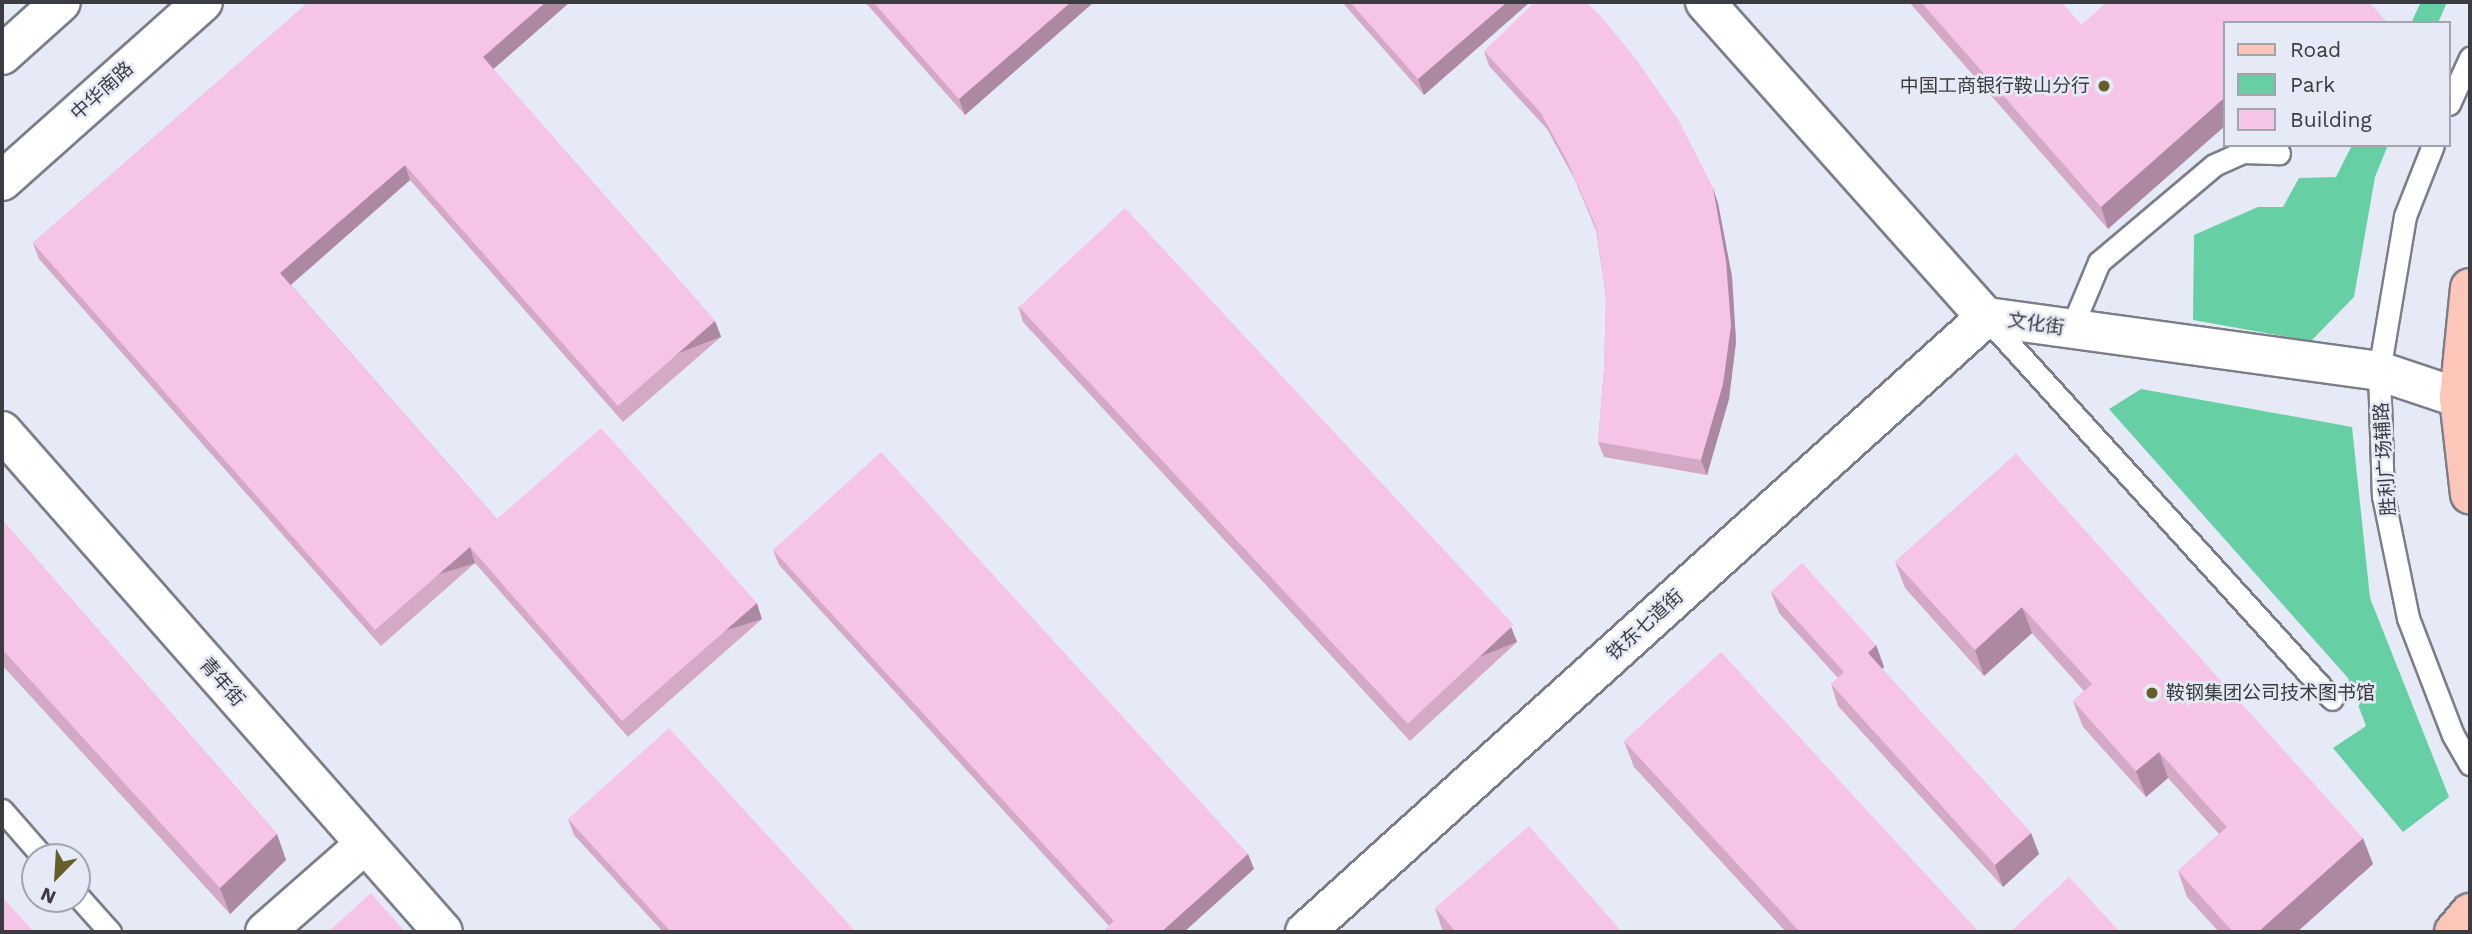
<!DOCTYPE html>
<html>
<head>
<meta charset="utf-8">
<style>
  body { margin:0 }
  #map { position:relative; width:2472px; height:934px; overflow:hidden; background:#e6eaf6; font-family:"Work Sans","Noto Sans SC",sans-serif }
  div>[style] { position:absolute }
  .green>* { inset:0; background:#66cfa4 }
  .roads { filter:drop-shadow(2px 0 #7b7e89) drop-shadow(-2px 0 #7b7e89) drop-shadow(0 2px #7b7e89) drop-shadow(0 -2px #7b7e89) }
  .lane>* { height:21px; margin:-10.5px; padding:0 10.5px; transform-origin:10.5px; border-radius:10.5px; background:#fff }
  .street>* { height:38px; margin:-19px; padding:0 19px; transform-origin:19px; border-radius:19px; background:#fff }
  .secondary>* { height:38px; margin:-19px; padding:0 19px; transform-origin:19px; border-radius:19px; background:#fff }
  .primary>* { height:38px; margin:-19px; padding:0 19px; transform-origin:19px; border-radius:19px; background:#fcc6b8 }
  .wall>* { inset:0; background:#d4a9c6 }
  .shaded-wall>* { inset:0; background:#ac89a1; transform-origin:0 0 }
  .building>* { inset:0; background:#f6c4e6; transform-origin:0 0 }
  .dots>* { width:19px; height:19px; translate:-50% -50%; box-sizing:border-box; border:4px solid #e6eaf6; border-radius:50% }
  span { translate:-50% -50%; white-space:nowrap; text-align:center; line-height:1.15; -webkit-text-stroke:5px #e6eaf6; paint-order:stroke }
  .poi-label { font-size:19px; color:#3b3c41 }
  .right { translate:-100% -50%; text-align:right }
  .left { translate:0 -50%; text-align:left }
  .street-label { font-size:19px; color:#3b3c41 }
  .frame { position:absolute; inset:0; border:4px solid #3b3c41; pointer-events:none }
  .legend { position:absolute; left:2223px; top:21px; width:228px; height:126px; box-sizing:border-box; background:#e6eaf6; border:2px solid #a2a4ae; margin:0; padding:9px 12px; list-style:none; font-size:21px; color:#3b3c41 }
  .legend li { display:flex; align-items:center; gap:14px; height:35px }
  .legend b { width:35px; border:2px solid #a2a4ae }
  .north { position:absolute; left:21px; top:843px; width:70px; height:70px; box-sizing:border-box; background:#e6eaf6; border:2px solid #a2a4ae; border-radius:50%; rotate:204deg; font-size:19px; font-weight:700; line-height:28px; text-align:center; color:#3b3c41 }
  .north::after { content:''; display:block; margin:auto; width:24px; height:32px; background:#665e2a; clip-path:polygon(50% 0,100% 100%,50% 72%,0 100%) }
</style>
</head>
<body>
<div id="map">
  <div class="green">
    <i style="clip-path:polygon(2421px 2px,2447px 2px,2438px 23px,2411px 23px)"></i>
    <i style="clip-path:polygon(2352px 145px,2388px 145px,2375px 177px,2354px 297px,2311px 341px,2193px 320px,2194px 235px,2258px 207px,2283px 207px,2299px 178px,2336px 177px)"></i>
    <i style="clip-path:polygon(2141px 389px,2352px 427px,2370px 598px,2449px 797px,2403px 832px,2333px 748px,2366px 726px,2348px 678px,2109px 409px)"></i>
  </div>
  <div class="roads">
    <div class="lane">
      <i style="left:2449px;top:104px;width:51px;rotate:-65.5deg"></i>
      <i style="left:2433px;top:145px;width:76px;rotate:111.5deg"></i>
      <i style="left:2405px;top:216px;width:157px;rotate:99.5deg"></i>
      <i style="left:2379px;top:371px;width:125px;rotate:88.2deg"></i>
      <i style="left:2383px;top:496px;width:125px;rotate:78.4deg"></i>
      <i style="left:2408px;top:618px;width:125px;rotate:69deg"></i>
      <i style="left:2453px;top:735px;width:34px;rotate:60deg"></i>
      <i style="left:1987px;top:319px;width:513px;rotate:47.76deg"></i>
      <i style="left:2071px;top:329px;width:73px;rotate:-67.3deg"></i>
      <i style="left:2099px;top:262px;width:150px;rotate:-40.1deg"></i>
      <i style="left:2214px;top:165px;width:32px;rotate:-24deg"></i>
      <i style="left:2243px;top:152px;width:36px;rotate:2deg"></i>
      <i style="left:2px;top:810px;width:62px;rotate:48.9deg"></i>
      <i style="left:77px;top:895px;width:50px;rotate:48.3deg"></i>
    </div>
    <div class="street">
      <i style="left:1705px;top:2px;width:422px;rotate:48.3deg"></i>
      <i style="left:1986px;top:317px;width:397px;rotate:7.8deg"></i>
      <i style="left:2379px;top:371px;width:84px;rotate:18.6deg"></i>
      <i style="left:2px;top:431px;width:667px;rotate:48.64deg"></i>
      <i style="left:265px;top:932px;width:133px;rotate:-41.3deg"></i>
      <i style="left:1305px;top:932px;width:918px;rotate:-42.08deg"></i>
    </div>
    <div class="secondary">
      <i style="left:2px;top:55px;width:79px;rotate:-41.9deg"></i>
      <i style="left:2px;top:181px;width:269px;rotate:-41.7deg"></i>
    </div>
    <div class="primary">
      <i style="left:2470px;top:288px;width:111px;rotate:95.7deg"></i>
      <i style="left:2459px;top:398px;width:97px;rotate:83.5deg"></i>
      <i style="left:2454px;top:932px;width:25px;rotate:-50deg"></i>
    </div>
  </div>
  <div class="wall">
    <i style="clip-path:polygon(309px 2px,570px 2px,493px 69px,715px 321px,721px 337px,623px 422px,410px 180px,291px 285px,497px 519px,762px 619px,628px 737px,475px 563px,381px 646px,39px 259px,33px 243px)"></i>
    <i style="clip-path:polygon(865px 2px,1094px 2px,965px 115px)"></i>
    <i style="clip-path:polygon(1342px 2px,1530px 2px,1424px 95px)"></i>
    <i style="clip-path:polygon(1909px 2px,2061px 2px,2081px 25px,2385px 20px,2386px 23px,2225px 23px,2108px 229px)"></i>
    <i style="clip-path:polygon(1484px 51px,1718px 203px,1732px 277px,1736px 342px,1729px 399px,1707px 475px,1604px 457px,1598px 442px,1604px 370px,1606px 297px,1596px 230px,1574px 178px,1547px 129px,1489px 66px)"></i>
    <i style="clip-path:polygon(1018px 306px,1511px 627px,1517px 642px,1410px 741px,1023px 322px)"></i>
    <i style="clip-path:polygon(2016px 454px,2373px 864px,2297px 932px,2219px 932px,2187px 897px,2178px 871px,2219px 834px,2168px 778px,2146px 797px,2083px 727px,2073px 701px,2084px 691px,2032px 633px,1984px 676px,1905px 588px,1895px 562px)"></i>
    <i style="clip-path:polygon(2px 520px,277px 834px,286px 860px,230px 914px,2px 665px)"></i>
    <i style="clip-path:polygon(773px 550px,1248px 854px,1254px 869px,1109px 926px,779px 565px)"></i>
    <i style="clip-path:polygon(1771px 592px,1876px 645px,1884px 667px,1882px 669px,2031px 833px,2039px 854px,2003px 887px,1838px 706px,1831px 684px,1838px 678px,1779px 613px)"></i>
    <i style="clip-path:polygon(1624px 741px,1979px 932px,1786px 932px,1634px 767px)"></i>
    <i style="clip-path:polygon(568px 819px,856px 932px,663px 932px,574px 835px)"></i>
    <i style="clip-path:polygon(1435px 908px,1622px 932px,1443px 932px)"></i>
  </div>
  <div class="shaded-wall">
    <i style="clip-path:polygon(546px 2px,570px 2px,489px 73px,483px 57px)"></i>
    <i style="clip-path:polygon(1071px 2px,1094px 2px,965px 115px,959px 99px)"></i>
    <i style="clip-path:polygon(1507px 2px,1530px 2px,1424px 95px,1418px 79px)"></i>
    <i style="clip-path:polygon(2225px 97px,2225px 126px,2108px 229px,2101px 207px)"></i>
    <i style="clip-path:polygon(405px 165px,410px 180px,286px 289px,280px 273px)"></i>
    <i style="clip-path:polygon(1713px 188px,1718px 203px,1732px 277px,1736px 342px,1729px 399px,1707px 475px,1701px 460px)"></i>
    <i style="left:715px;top:321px;width:17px;height:129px;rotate:69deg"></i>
    <i style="left:470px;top:547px;width:17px;height:126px;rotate:73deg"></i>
    <i style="left:757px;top:603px;width:17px;height:179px;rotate:73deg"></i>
    <i style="clip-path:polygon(2022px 607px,2032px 633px,1984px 676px,1975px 650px)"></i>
    <i style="left:1511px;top:627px;width:16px;height:145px;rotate:68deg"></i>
    <i style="clip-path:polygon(1876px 645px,1884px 667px,1876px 674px,1868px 653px)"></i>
    <i style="clip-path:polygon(2159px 752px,2168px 778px,2146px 797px,2136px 771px)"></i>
    <i style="clip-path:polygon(2031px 833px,2039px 854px,2003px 887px,1995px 865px)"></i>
    <i style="clip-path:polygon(277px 834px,286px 860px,230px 914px,220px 888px)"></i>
    <i style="clip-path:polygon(2363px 838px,2373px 864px,2297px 932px,2258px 932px)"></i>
    <i style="clip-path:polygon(1248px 854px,1254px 869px,1184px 932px,1161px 932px)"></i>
  </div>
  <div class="building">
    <i style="clip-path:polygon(309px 2px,546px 2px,483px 57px,715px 321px,618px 406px,405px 165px,280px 273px,497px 519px,601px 428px,757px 603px,622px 721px,470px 547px,375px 630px,33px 243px)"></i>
    <i style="clip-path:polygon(873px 2px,1071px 2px,959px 99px)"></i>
    <i style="clip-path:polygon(1350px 2px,1507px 2px,1418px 79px)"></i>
    <i style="clip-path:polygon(1535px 2px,1585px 2px,1598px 13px,1636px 59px,1679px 121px,1713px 188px,1726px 261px,1731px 326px,1723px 384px,1701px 460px,1598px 442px,1604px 370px,1606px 297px,1596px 227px,1568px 163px,1541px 113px,1484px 51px)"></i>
    <i style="clip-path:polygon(1921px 2px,2061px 2px,2081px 25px,2107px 2px,2369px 2px,2385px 20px,2382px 23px,2225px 23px,2225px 97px,2101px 207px)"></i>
    <i style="left:1125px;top:208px;width:570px;height:145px;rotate:47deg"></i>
    <i style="clip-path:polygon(881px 452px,1248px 854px,1161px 932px,1102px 932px,1114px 921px,773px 550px)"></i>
    <i style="clip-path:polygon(2016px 454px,2363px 838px,2258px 932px,2233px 932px,2178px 871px,2227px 827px,2159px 752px,2136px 771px,2073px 701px,2092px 684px,2022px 607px,1975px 650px,1895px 562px)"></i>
    <i style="clip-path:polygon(2px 520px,277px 834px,220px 888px,2px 649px)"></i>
    <i style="clip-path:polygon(1802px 563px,1876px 645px,1868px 653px,2031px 833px,1995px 865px,1831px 684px,1844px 672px,1771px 592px)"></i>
    <i style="clip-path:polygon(1721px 652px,1979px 932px,1800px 932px,1624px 741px)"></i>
    <i style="clip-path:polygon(669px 728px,856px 932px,671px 932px,568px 819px)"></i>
    <i style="clip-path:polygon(1529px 826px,1622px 932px,1456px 932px,1435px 908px)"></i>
    <i style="clip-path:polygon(2069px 877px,2120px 932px,2010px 932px)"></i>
    <i style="clip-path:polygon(371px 893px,405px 932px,328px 932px)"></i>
    <i style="clip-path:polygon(2px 897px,34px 932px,2px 932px)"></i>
  </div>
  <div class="dots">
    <i style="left:2104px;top:86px;background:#665e2a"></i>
    <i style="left:2152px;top:693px;background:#665e2a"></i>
  </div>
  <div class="poi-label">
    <span class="right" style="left:2090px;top:86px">中国工商银行鞍山分行</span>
    <span class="left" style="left:2166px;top:693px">鞍钢集团公司技术图书馆</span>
  </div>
  <div class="street-label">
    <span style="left:102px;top:91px;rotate:-42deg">中华南路</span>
    <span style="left:2036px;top:324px;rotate:8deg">文化街</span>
    <span style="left:2385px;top:459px;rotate:-94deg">胜利广场辅路</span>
    <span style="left:1645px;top:625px;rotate:-42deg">铁东七道街</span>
    <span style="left:222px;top:682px;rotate:49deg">青年街</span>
  </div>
  <div class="frame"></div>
  <ul class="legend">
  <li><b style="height:9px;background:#fcc6b8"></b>Road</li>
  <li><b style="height:19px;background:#66cfa4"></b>Park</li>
  <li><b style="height:19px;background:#f6c4e6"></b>Building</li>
  </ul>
  <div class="north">N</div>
</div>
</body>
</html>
